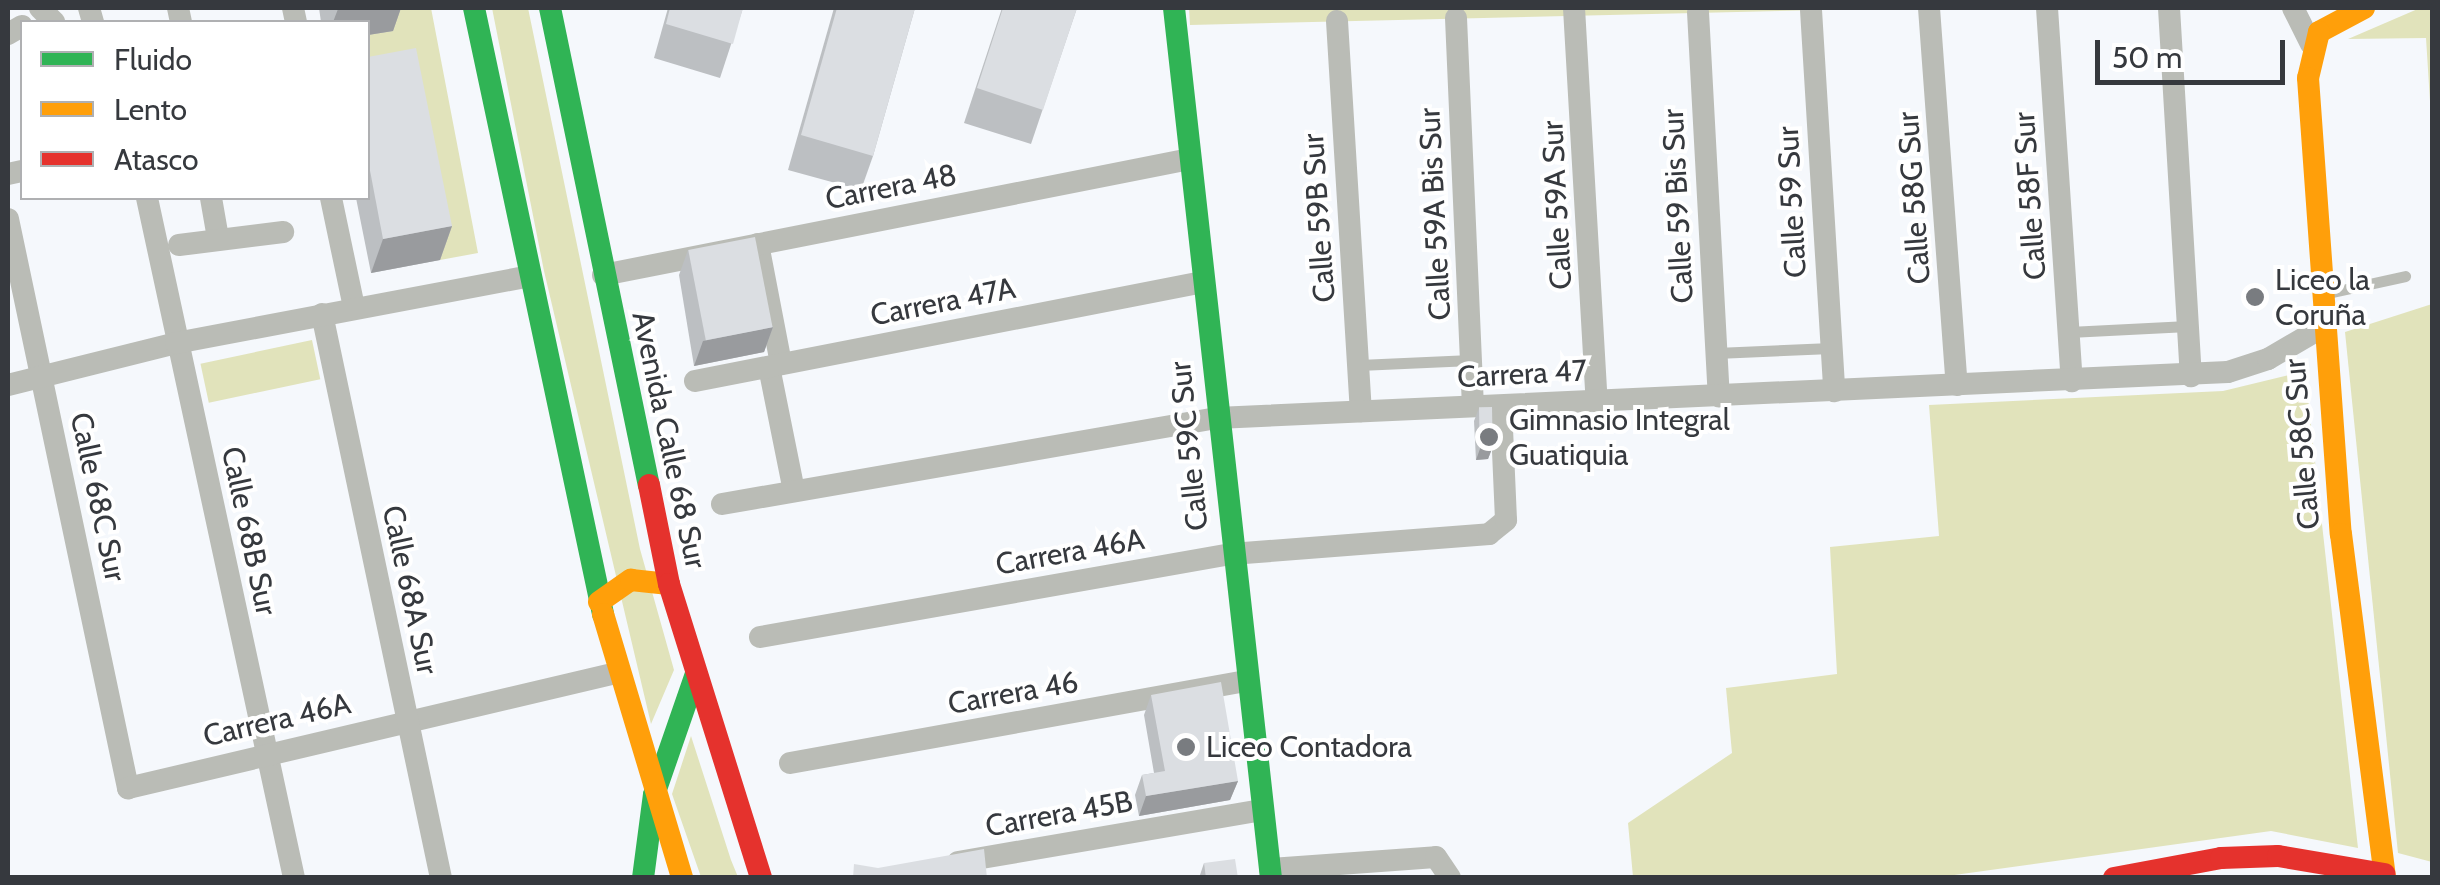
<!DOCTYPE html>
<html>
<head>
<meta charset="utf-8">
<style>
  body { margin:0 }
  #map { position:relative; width:2440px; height:885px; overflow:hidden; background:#f5f8fc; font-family:Cabin,sans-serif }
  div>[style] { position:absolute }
  .green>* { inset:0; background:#e1e3bb; transform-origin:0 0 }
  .lane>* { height:11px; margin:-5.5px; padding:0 5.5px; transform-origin:5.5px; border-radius:5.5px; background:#babcb6 }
  .street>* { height:22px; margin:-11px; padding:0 11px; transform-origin:11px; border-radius:11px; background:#babcb6 }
  .fast>* { height:22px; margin:-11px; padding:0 11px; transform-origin:11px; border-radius:11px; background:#30b455 }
  .slow>* { height:22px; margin:-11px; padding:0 11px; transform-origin:11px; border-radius:11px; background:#ff9f0a }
  .jam>* { height:22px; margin:-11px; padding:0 11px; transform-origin:11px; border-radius:11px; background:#e5322d }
  .wall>* { inset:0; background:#bcbfc2 }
  .shaded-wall>* { inset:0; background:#999b9e }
  .building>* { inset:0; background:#dbdee2; transform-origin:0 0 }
  .dots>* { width:28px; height:28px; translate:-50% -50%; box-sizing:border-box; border:5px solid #fff; border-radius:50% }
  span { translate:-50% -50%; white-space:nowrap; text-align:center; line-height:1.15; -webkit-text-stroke:8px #fff; paint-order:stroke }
  .street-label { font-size:30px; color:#36393e }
  .poi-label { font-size:30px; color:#36393e }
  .left { translate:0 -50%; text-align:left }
  .frame { position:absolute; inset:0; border:10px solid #36393e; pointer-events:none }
  .legend { position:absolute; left:20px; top:20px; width:350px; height:180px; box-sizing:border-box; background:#fff; border:2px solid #afb0b2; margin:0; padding:12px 18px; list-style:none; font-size:30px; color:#36393e }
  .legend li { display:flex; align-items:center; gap:20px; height:50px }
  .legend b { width:50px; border:2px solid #afb0b2 }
  .scale { position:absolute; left:2095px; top:40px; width:190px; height:45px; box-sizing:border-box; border:5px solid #36393e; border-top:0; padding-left:12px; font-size:30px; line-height:35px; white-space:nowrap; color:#36393e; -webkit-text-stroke:8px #fff; paint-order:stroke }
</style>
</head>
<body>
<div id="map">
  <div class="green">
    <i style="clip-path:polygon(389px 8px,431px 8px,478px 253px,440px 260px,404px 83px,368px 89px,368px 35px)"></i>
    <i style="clip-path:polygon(492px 8px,528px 8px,640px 549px,674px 670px,651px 724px,544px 271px)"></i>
    <i style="clip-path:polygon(1189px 8px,1901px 8px,1190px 25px)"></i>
    <i style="clip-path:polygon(2420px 8px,2432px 8px,2432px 133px,2426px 38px,2348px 39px)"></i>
    <i style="clip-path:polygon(2432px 304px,2432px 862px,2398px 853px,2345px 332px)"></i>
    <i style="left:312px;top:340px;width:40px;height:114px;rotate:78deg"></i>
    <i style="clip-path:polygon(2305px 371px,2358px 848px,2271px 831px,1940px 877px,1633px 877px,1628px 823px,1732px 753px,1726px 688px,1837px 674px,1830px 547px,1939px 536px,1929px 405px,2223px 391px)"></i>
    <i style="clip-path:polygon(691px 736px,731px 860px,738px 877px,701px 877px,672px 794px)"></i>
  </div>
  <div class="lane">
    <i style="left:2328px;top:293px;width:79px;rotate:-12.4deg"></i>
    <i style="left:2069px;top:332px;width:119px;rotate:-2.9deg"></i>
    <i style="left:1716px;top:353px;width:115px;rotate:-2.5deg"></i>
    <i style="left:1359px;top:365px;width:112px;rotate:-2.6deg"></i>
  </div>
  <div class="street">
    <i style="left:40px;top:8px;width:20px;rotate:45deg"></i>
    <i style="left:89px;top:8px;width:15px;rotate:74deg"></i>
    <i style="left:178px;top:8px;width:14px;rotate:78deg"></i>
    <i style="left:293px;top:8px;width:14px;rotate:78deg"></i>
    <i style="left:1574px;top:8px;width:394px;rotate:86.7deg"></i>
    <i style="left:1929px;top:8px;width:378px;rotate:85.8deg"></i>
    <i style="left:2047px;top:8px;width:374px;rotate:86.2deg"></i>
    <i style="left:2169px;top:8px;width:369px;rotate:86.6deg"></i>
    <i style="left:2293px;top:8px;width:40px;rotate:63.4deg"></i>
    <i style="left:1811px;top:10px;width:382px;rotate:86.5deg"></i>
    <i style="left:1698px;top:12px;width:385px;rotate:86.9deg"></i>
    <i style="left:1456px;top:18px;width:388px;rotate:87.5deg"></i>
    <i style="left:1337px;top:21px;width:391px;rotate:86.5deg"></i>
    <i style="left:8px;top:34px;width:16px;rotate:-30deg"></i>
    <i style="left:8px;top:174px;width:14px;rotate:-12deg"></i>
    <i style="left:147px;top:198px;width:696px;rotate:77.8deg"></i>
    <i style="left:211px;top:198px;width:41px;rotate:80.1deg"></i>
    <i style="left:331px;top:198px;width:111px;rotate:78.1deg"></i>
    <i style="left:8px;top:219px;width:582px;rotate:78.09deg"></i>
    <i style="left:128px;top:788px;width:501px;rotate:-13.26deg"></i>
    <i style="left:758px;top:244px;width:122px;rotate:79.1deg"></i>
    <i style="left:179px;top:245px;width:105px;rotate:-7.1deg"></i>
    <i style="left:603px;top:275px;width:598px;rotate:-11.18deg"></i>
    <i style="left:322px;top:314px;width:576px;rotate:78.09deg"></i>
    <i style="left:769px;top:367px;width:126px;rotate:78.6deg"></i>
    <i style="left:695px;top:381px;width:518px;rotate:-11.03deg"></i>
    <i style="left:8px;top:385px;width:173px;rotate:-14deg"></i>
    <i style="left:176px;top:343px;width:356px;rotate:-10.7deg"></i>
    <i style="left:722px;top:504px;width:502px;rotate:-9.86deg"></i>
    <i style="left:1217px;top:418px;width:1012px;rotate:-2.61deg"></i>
    <i style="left:2228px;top:372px;width:42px;rotate:-18deg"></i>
    <i style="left:2268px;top:359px;width:61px;rotate:-30.3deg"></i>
    <i style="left:760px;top:637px;width:478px;rotate:-10deg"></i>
    <i style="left:1231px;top:554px;width:259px;rotate:-4.4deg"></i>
    <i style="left:1489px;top:534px;width:22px;rotate:-39deg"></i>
    <i style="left:1506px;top:520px;width:114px;rotate:-92.5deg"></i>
    <i style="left:790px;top:763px;width:463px;rotate:-10.2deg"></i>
    <i style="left:958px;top:862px;width:309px;rotate:-9.7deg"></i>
    <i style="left:1270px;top:869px;width:166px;rotate:-4.1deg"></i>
    <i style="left:1436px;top:857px;width:25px;rotate:56deg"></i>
  </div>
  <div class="fast">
    <i style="left:474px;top:8px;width:620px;rotate:77.98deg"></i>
    <i style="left:550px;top:8px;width:487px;rotate:78.3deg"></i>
    <i style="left:1174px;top:8px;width:875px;rotate:83.64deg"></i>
    <i style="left:643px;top:878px;width:84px;rotate:-82.5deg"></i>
    <i style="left:654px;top:795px;width:128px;rotate:-70.9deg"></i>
  </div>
  <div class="slow">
    <i style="left:2364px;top:8px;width:51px;rotate:151.9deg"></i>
    <i style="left:2319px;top:32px;width:47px;rotate:103.4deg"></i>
    <i style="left:2308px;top:78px;width:457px;rotate:85.9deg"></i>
    <i style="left:2341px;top:534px;width:347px;rotate:82.7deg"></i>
    <i style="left:599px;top:602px;width:39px;rotate:-35deg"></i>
    <i style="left:631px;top:580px;width:38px;rotate:6deg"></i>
    <i style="left:603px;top:614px;width:276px;rotate:73.3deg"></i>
  </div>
  <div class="jam">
    <i style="left:649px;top:485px;width:101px;rotate:78.6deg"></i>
    <i style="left:669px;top:584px;width:308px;rotate:72.6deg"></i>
    <i style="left:2114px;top:878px;width:109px;rotate:-10.6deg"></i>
    <i style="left:2221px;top:858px;width:57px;rotate:-2deg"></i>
    <i style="left:2278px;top:856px;width:108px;rotate:9.6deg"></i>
  </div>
  <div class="wall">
    <i style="clip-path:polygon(319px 8px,401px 8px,393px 31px,368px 35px,368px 22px,321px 22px)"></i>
    <i style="clip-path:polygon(668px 8px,743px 8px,720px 78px,654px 58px)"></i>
    <i style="clip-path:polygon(834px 8px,915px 8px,873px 156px,861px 190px,788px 170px)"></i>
    <i style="clip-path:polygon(1002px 8px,1077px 8px,1031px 144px,964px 123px)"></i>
    <i style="clip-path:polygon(368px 57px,452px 226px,440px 260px,371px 273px,356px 198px,368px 198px)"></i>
    <i style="clip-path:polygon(688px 250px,773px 327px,764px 352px,694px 366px,679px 275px)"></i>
    <i style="clip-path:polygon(1479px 408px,1493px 446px,1488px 459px,1476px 460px,1474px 421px)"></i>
    <i style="clip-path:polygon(1151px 695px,1238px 781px,1230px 800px,1139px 816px,1135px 795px,1142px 775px,1154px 773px,1144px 715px)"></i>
    <i style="clip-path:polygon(1204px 863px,1238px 878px,1199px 878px)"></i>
  </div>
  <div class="shaded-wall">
    <i style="clip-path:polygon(345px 8px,401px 8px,393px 31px,368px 35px,368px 22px,333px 22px,338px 9px)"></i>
    <i style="clip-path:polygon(452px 226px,440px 260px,371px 273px,383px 239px)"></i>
    <i style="clip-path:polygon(773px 327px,764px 352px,694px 366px,703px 341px)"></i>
    <i style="clip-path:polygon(1481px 446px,1493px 446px,1488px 459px,1476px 460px)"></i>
    <i style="clip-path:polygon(1238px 781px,1230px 800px,1139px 816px,1146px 796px)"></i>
  </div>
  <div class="building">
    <i style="clip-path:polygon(670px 8px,743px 8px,733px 44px,666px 24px)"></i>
    <i style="clip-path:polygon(837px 8px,915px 8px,873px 156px,801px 135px)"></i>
    <i style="clip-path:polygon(1003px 8px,1077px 8px,1043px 110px,977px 88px)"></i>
    <i style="clip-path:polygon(416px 48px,452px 226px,383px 239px,368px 160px,368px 57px)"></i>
    <i style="left:755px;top:237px;width:92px;height:68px;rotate:79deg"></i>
    <i style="left:1492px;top:407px;width:39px;height:13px;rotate:89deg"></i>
    <i style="clip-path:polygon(1221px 682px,1238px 781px,1146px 796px,1142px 775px,1165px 771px,1151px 695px)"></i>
    <i style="clip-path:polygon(984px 849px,987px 878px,853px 878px,854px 864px,878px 868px)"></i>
    <i style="clip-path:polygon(1235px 859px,1238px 878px,1206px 878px,1204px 863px)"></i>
  </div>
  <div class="dots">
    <i style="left:2255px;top:297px;background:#797c80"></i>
    <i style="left:1489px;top:437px;background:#797c80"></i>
    <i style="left:1186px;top:747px;background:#797c80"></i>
  </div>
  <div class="street-label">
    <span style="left:891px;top:187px;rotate:-11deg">Carrera 48</span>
    <span style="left:2030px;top:196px;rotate:-94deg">Calle 58F Sur</span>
    <span style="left:1914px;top:198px;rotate:-94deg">Calle 58G Sur</span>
    <span style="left:1792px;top:202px;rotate:-93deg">Calle 59 Sur</span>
    <span style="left:1557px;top:205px;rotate:-93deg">Calle 59A Sur</span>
    <span style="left:1678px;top:206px;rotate:-93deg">Calle 59 Bis Sur</span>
    <span style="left:1435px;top:214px;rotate:-93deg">Calle 59A Bis Sur</span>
    <span style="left:1319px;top:218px;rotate:-94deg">Calle 59B Sur</span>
    <span style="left:943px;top:302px;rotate:-11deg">Carrera 47A</span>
    <span style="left:1522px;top:374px;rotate:-3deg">Carrera 47</span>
    <span style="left:669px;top:440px;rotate:78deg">Avenida Calle 68 Sur</span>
    <span style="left:2302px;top:444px;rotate:-95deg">Calle 58C Sur</span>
    <span style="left:1189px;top:446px;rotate:-96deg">Calle 59C Sur</span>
    <span style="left:98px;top:497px;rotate:78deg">Calle 68C Sur</span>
    <span style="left:249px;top:531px;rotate:78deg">Calle 68B Sur</span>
    <span style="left:1070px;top:552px;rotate:-10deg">Carrera 46A</span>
    <span style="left:410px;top:590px;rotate:78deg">Calle 68A Sur</span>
    <span style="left:1013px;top:693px;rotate:-10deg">Carrera 46</span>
    <span style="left:277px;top:720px;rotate:-13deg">Carrera 46A</span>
    <span style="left:1059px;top:814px;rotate:-10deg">Carrera 45B</span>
  </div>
  <div class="poi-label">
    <span class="left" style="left:2275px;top:297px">Liceo la<br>Coruña</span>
    <span class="left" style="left:1509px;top:437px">Gimnasio Integral<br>Guatiquia</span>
    <span class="left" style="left:1206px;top:747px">Liceo Contadora</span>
  </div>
  <div class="frame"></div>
  <ul class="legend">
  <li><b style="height:12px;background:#30b455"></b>Fluido</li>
  <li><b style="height:12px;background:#ff9f0a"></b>Lento</li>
  <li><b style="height:12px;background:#e5322d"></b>Atasco</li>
  </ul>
  <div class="scale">50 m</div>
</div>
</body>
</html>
